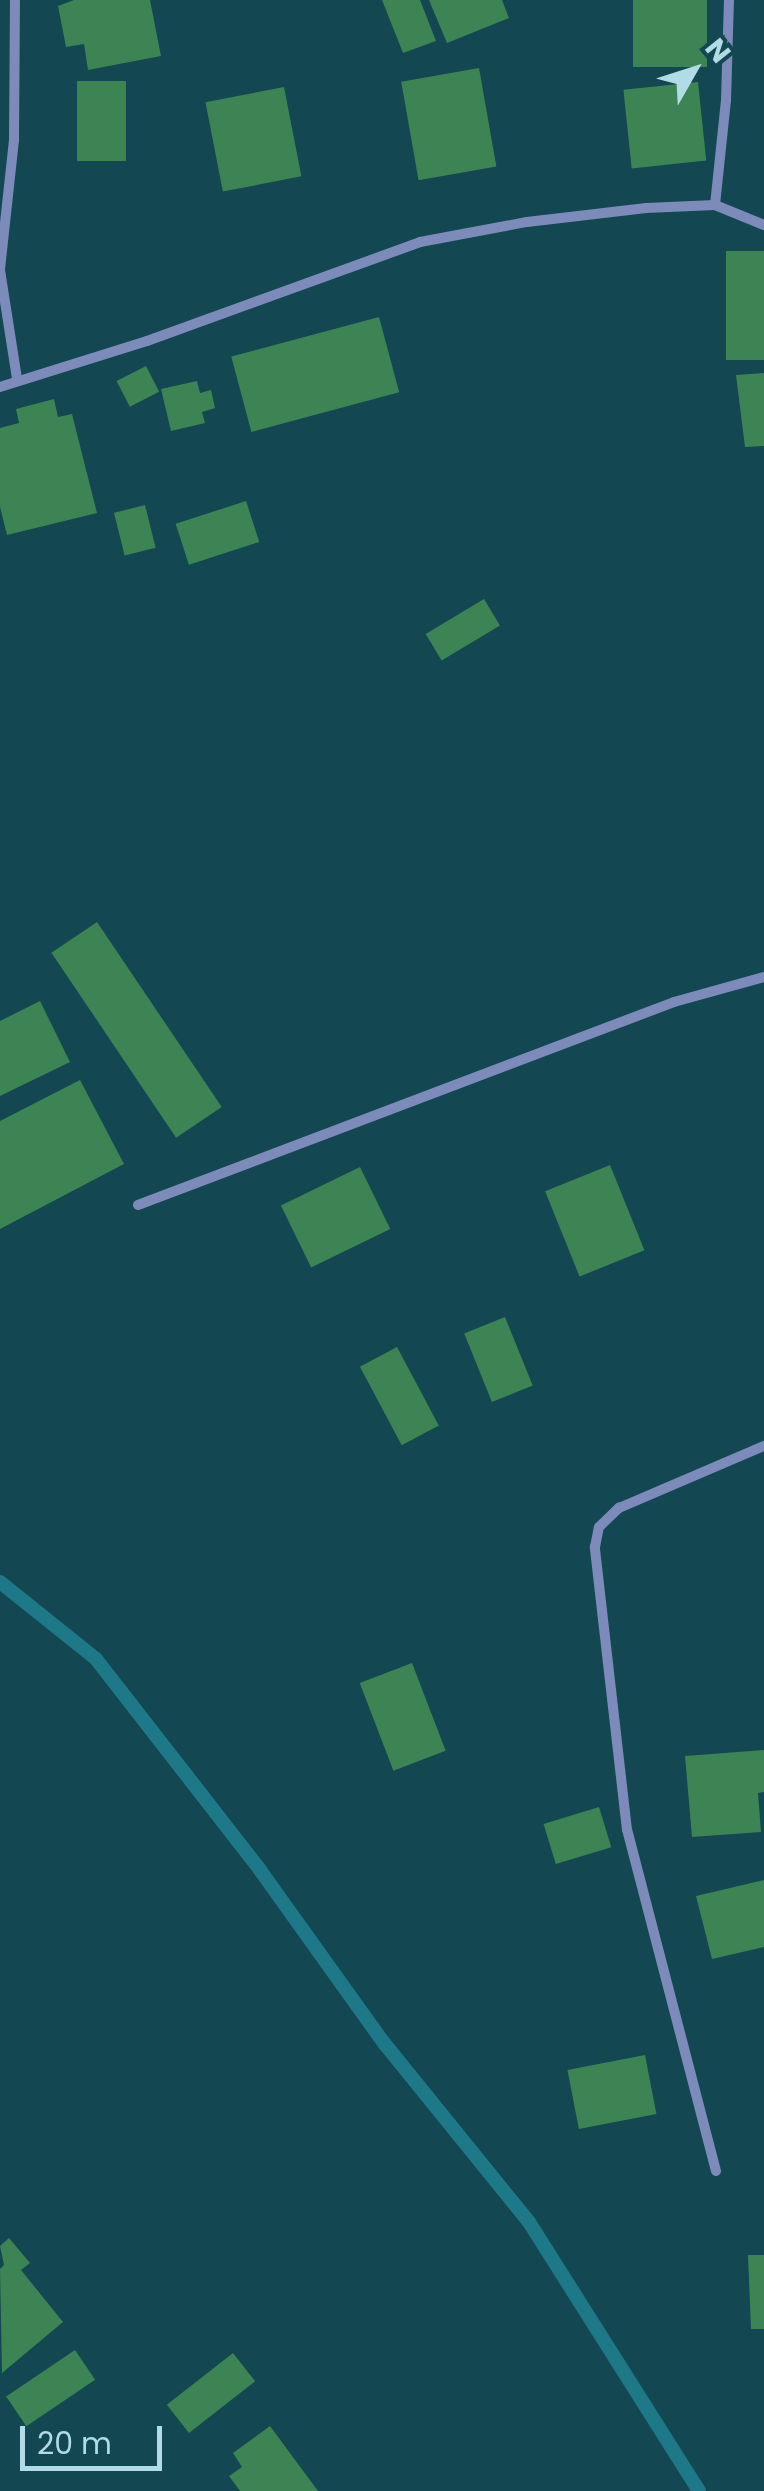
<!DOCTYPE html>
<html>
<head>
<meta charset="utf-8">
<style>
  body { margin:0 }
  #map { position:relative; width:764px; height:2491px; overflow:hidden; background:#134751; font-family:Poppins,sans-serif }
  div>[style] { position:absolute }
  .stream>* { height:14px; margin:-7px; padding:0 7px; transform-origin:7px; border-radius:7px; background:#1d7888 }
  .building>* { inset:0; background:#3c8454; transform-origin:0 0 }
  .street>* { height:10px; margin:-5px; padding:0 5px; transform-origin:5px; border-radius:5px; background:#7d8bbb }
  span { translate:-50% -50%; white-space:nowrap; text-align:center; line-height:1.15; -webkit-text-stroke:10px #134751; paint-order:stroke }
  .north { position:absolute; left:644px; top:20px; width:100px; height:100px; -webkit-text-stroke:8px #134751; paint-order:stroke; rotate:51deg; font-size:28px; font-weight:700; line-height:40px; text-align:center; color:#b1dbe5 }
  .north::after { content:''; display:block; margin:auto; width:35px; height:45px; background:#b1dbe5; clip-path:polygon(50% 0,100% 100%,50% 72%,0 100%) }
  .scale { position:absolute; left:20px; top:2426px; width:142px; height:45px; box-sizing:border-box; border:5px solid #b1dbe5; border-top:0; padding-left:12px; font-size:30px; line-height:35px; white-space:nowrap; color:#b1dbe5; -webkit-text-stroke:8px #134751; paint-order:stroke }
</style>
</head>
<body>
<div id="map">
  <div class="stream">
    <i style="left:0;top:1582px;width:123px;rotate:38.7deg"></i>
    <i style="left:96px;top:1659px;width:267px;rotate:52.1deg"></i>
    <i style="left:260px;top:1870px;width:213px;rotate:54.4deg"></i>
    <i style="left:384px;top:2043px;width:230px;rotate:51deg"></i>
    <i style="left:529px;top:2222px;width:318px;rotate:57.7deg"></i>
  </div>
  <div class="building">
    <i style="clip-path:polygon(74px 0,150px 0,161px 56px,88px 70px,84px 44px,66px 47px,58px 6px)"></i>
    <i style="clip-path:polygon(382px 0,420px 0,436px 41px,403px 53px)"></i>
    <i style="clip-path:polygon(429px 0,502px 0,509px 18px,447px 43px)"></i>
    <i style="left:633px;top:0;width:74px;height:67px"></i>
    <i style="left:479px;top:68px;width:100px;height:79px;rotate:80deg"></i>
    <i style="left:77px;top:81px;width:49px;height:80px"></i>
    <i style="left:698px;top:82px;width:79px;height:75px;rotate:84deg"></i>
    <i style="left:284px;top:87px;width:91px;height:80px;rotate:79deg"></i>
    <i style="left:764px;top:251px;width:109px;height:38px;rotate:90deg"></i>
    <i style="left:379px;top:317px;width:78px;height:153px;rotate:75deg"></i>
    <i style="left:146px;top:366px;width:29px;height:33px;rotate:63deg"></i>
    <i style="clip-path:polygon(764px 373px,764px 446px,745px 447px,736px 375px)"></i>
    <i style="clip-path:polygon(197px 381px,200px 393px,211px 390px,215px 408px,202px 412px,205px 423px,171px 431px,161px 389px)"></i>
    <i style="clip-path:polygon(54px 399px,58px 417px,72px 414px,97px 513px,7px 535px,0 507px,0 428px,19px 423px,16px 409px)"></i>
    <i style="left:246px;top:501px;width:43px;height:74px;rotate:72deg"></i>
    <i style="left:145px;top:505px;width:44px;height:32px;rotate:76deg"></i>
    <i style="left:484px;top:599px;width:31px;height:68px;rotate:59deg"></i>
    <i style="left:97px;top:922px;width:223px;height:55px;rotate:56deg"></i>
    <i style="clip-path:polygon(40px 1001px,70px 1062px,0 1096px,0 1021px)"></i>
    <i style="clip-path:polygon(80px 1080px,124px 1164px,0 1229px,0 1121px)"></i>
    <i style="left:610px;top:1165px;width:92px;height:70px;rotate:68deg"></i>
    <i style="left:360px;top:1167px;width:69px;height:88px;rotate:64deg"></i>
    <i style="left:505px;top:1317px;width:74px;height:44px;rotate:68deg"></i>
    <i style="left:397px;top:1347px;width:89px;height:42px;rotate:62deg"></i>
    <i style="left:412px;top:1663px;width:94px;height:56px;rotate:69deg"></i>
    <i style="clip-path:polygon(764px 1750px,764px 1792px,758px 1793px,761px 1832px,692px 1837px,685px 1756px)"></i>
    <i style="left:599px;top:1807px;width:42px;height:58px;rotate:73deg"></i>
    <i style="clip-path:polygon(764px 1880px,764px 1947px,712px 1959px,696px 1896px)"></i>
    <i style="left:645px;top:2055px;width:60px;height:79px;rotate:79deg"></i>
    <i style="clip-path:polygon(9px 2238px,30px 2263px,21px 2270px,63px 2322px,2px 2373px,0 2269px,4px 2265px,0 2246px)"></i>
    <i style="clip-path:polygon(748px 2255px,764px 2255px,764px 2329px,751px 2329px)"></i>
    <i style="left:75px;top:2350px;width:36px;height:83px;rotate:56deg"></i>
    <i style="left:233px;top:2353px;width:36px;height:84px;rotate:52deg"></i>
    <i style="clip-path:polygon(270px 2426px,318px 2491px,240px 2491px,229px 2476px,242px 2467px,233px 2453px)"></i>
  </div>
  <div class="street">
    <i style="left:715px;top:205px;width:106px;rotate:-84deg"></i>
    <i style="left:726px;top:100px;width:100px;rotate:-88.3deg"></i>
    <i style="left:0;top:269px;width:130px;rotate:-83.8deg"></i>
    <i style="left:14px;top:140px;width:140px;rotate:-89.6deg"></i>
    <i style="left:0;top:270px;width:109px;rotate:81.1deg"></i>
    <i style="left:0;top:387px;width:154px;rotate:-17.4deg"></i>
    <i style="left:147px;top:341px;width:290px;rotate:-19.9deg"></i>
    <i style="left:420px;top:242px;width:109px;rotate:-10.6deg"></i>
    <i style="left:527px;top:222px;width:120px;rotate:-6.7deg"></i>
    <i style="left:646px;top:208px;width:69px;rotate:-2.5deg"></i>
    <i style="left:715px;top:205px;width:53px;rotate:22.2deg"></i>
    <i style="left:138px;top:1205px;width:573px;rotate:-20.74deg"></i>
    <i style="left:674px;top:1002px;width:93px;rotate:-15.5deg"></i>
    <i style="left:716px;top:2171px;width:352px;rotate:-104.6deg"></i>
    <i style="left:627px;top:1830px;width:285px;rotate:-96.5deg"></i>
    <i style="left:595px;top:1547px;width:20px;rotate:-79deg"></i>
    <i style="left:599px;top:1527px;width:28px;rotate:-44deg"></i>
    <i style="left:619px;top:1508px;width:158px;rotate:-23.2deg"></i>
  </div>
  <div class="north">N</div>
  <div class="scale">20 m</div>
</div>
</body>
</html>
